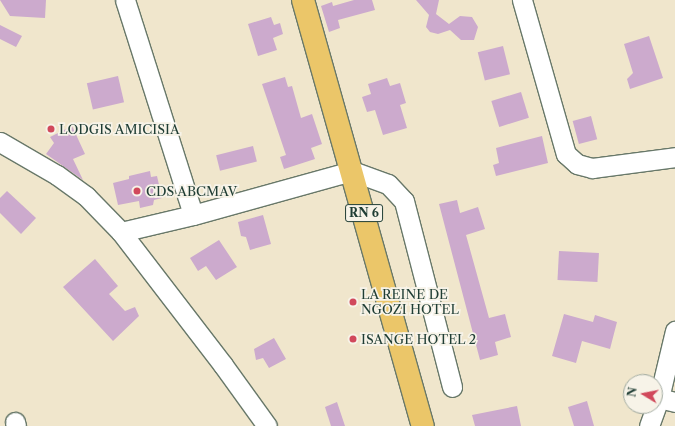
<!DOCTYPE html>
<html>
<head>
<meta charset="utf-8">
<style>
  body { margin:0 }
  #map { position:relative; width:675px; height:426px; overflow:hidden; background:#f0e6cc; font-family:"Libre Caslon Text",serif }
  div>[style] { position:absolute }
  .building>* { inset:0; background:#ccaacd; transform-origin:0 0 }
  .roads { filter:drop-shadow(1px 0 #687869) drop-shadow(-1px 0 #687869) drop-shadow(0 1px #687869) drop-shadow(0 -1px #687869) }
  .minor>* { height:19px; margin:-9.5px; padding:0 9.5px; transform-origin:9.5px; border-radius:9.5px; background:#fff }
  .major>* { height:22px; margin:-11px; padding:0 11px; transform-origin:11px; border-radius:11px; background:#ebc669 }
  .dots>* { width:11px; height:11px; translate:-50% -50%; box-sizing:border-box; border:2px solid #f7f3e8; border-radius:50% }
  span { translate:-50% -50%; white-space:nowrap; text-align:center; line-height:1.15; -webkit-text-stroke:3.5px #f7f3e8; paint-order:stroke }
  .shield-label span { padding:1px 3px; background:#f7f3e8; border:1px solid; border-radius:3px; -webkit-text-stroke-width:0 }
  .shield-label { font-size:12px; color:#1f3d34; font-weight:700 }
  .poi-label { font-size:13px; color:#1f3d34 }
  .left { translate:0 -50%; text-align:left }
  .north { position:absolute; left:623px; top:374px; width:40px; height:40px; box-sizing:border-box; background:#f7f3e8; border:1px solid #a1aaa0; border-radius:50%; rotate:280deg; font-size:11px; font-weight:700; line-height:16px; text-align:center; color:#1f3d34 }
  .north::after { content:''; display:block; margin:auto; width:14px; height:18px; background:#d1495b; clip-path:polygon(50% 0,100% 100%,50% 72%,0 100%) }
</style>
</head>
<body>
<div id="map">
  <div class="building">
    <i style="clip-path:polygon(0 0,46px 0,45px 18px,10px 16px)"></i>
    <i style="clip-path:polygon(354px 0,372px 0,375px 10px,338px 20px,340px 28px,329px 32px,321px 6px,332px 2px,333px 6px)"></i>
    <i style="clip-path:polygon(416px 0,439px 0,436px 14px,449px 24px,460px 16px,472px 17px,478px 27px,474px 40px,461px 40px,450px 30px,438px 34px,430px 32px,426px 27px,429px 15px)"></i>
    <i style="clip-path:polygon(271px 17px,274px 25px,280px 23px,283px 34px,273px 38px,277px 50px,258px 56px,248px 24px)"></i>
    <i style="clip-path:polygon(0 25px,22px 36px,16px 47px,0 39px)"></i>
    <i style="clip-path:polygon(649px 36px,663px 78px,630px 89px,627px 79px,633px 73px,624px 44px)"></i>
    <i style="left:503px;top:46px;width:29px;height:26px;rotate:76deg"></i>
    <i style="left:118px;top:76px;width:27px;height:32px;rotate:77deg"></i>
    <i style="clip-path:polygon(285px 77px,288px 87px,292px 86px,301px 118px,312px 114px,322px 144px,311px 148px,315px 159px,284px 169px,280px 157px,286px 155px,262px 84px)"></i>
    <i style="clip-path:polygon(387px 78px,390px 86px,400px 83px,406px 103px,400px 105px,407px 128px,383px 135px,375px 110px,367px 112px,362px 97px,371px 94px,368px 84px)"></i>
    <i style="left:521px;top:92px;width:27px;height:31px;rotate:73deg"></i>
    <i style="left:591px;top:116px;width:24px;height:19px;rotate:75deg"></i>
    <i style="clip-path:polygon(72px 126px,85px 154px,73px 159px,83px 180px,46px 154px,54px 143px,50px 137px)"></i>
    <i style="clip-path:polygon(542px 136px,548px 163px,496px 176px,493px 165px,499px 163px,496px 148px)"></i>
    <i style="left:253px;top:146px;width:16px;height:38px;rotate:76deg"></i>
    <i style="clip-path:polygon(150px 171px,151px 177px,157px 176px,162px 198px,154px 200px,153px 205px,140px 208px,139px 201px,118px 205px,113px 183px,129px 179px,129px 176px)"></i>
    <i style="clip-path:polygon(7px 191px,36px 218px,21px 234px,0 213px,0 198px)"></i>
    <i style="clip-path:polygon(457px 200px,460px 213px,478px 207px,485px 229px,466px 235px,489px 318px,505px 314px,511px 337px,495px 342px,498px 355px,480px 360px,439px 204px)"></i>
    <i style="clip-path:polygon(263px 215px,271px 244px,250px 250px,246px 237px,241px 236px,238px 222px)"></i>
    <i style="clip-path:polygon(219px 240px,237px 267px,216px 280px,206px 266px,198px 271px,190px 258px)"></i>
    <i style="left:559px;top:251px;width:40px;height:29px;rotate:3deg"></i>
    <i style="clip-path:polygon(95px 259px,118px 286px,109px 294px,125px 311px,135px 307px,139px 316px,113px 341px,63px 287px)"></i>
    <i style="clip-path:polygon(564px 314px,593px 322px,595px 315px,617px 322px,610px 349px,582px 341px,576px 363px,552px 356px)"></i>
    <i style="clip-path:polygon(274px 338px,286px 359px,269px 368px,263px 358px,256px 360px,254px 349px)"></i>
    <i style="clip-path:polygon(587px 401px,594px 426px,574px 426px,568px 407px)"></i>
    <i style="clip-path:polygon(337px 402px,345px 426px,331px 426px,325px 407px)"></i>
    <i style="clip-path:polygon(517px 406px,521px 426px,475px 426px,472px 415px)"></i>
  </div>
  <div class="roads">
    <div class="minor">
      <i style="left:125px;top:0;width:225px;rotate:72.4deg"></i>
      <i style="left:522px;top:0;width:160px;rotate:74.1deg"></i>
      <i style="left:566px;top:154px;width:15px;rotate:42deg"></i>
      <i style="left:577px;top:164px;width:16px;rotate:15deg"></i>
      <i style="left:592px;top:168px;width:84px;rotate:-7.5deg"></i>
      <i style="left:0;top:142px;width:66px;rotate:30.1deg"></i>
      <i style="left:57px;top:175px;width:36px;rotate:36deg"></i>
      <i style="left:86px;top:196px;width:50px;rotate:45.8deg"></i>
      <i style="left:121px;top:232px;width:168px;rotate:52.5deg"></i>
      <i style="left:223px;top:365px;width:75px;rotate:54.2deg"></i>
      <i style="left:121px;top:232px;width:74px;rotate:-13.3deg"></i>
      <i style="left:193px;top:215px;width:165px;rotate:-15.5deg"></i>
      <i style="left:352px;top:171px;width:38px;rotate:20deg"></i>
      <i style="left:388px;top:184px;width:23px;rotate:47deg"></i>
      <i style="left:404px;top:201px;width:192px;rotate:75.5deg"></i>
      <i style="left:659px;top:398px;width:16px;rotate:14deg"></i>
      <i style="left:15px;top:422px;width:4px;rotate:76deg"></i>
      <i style="left:649px;top:426px;width:30px;rotate:-70deg"></i>
      <i style="left:659px;top:398px;width:69px;rotate:-76.6deg"></i>
    </div>
    <div class="major">
      <i style="left:303px;top:0;width:443px;rotate:74.3deg"></i>
    </div>
  </div>
  <div class="dots">
    <i style="left:51px;top:129px;background:#d1495b"></i>
    <i style="left:137px;top:191px;background:#d1495b"></i>
    <i style="left:353px;top:302px;background:#d1495b"></i>
    <i style="left:353px;top:339px;background:#d1495b"></i>
  </div>
  <div class="shield-label">
    <span style="left:364px;top:213px">RN 6</span>
  </div>
  <div class="poi-label">
    <span class="left" style="left:59px;top:129px">LODGIS AMICISIA</span>
    <span class="left" style="left:146px;top:191px">CDS ABCMAV</span>
    <span class="left" style="left:361px;top:302px">LA REINE DE<br>NGOZI HOTEL</span>
    <span class="left" style="left:361px;top:339px">ISANGE HOTEL 2</span>
  </div>
  <div class="north">N</div>
</div>
</body>
</html>
